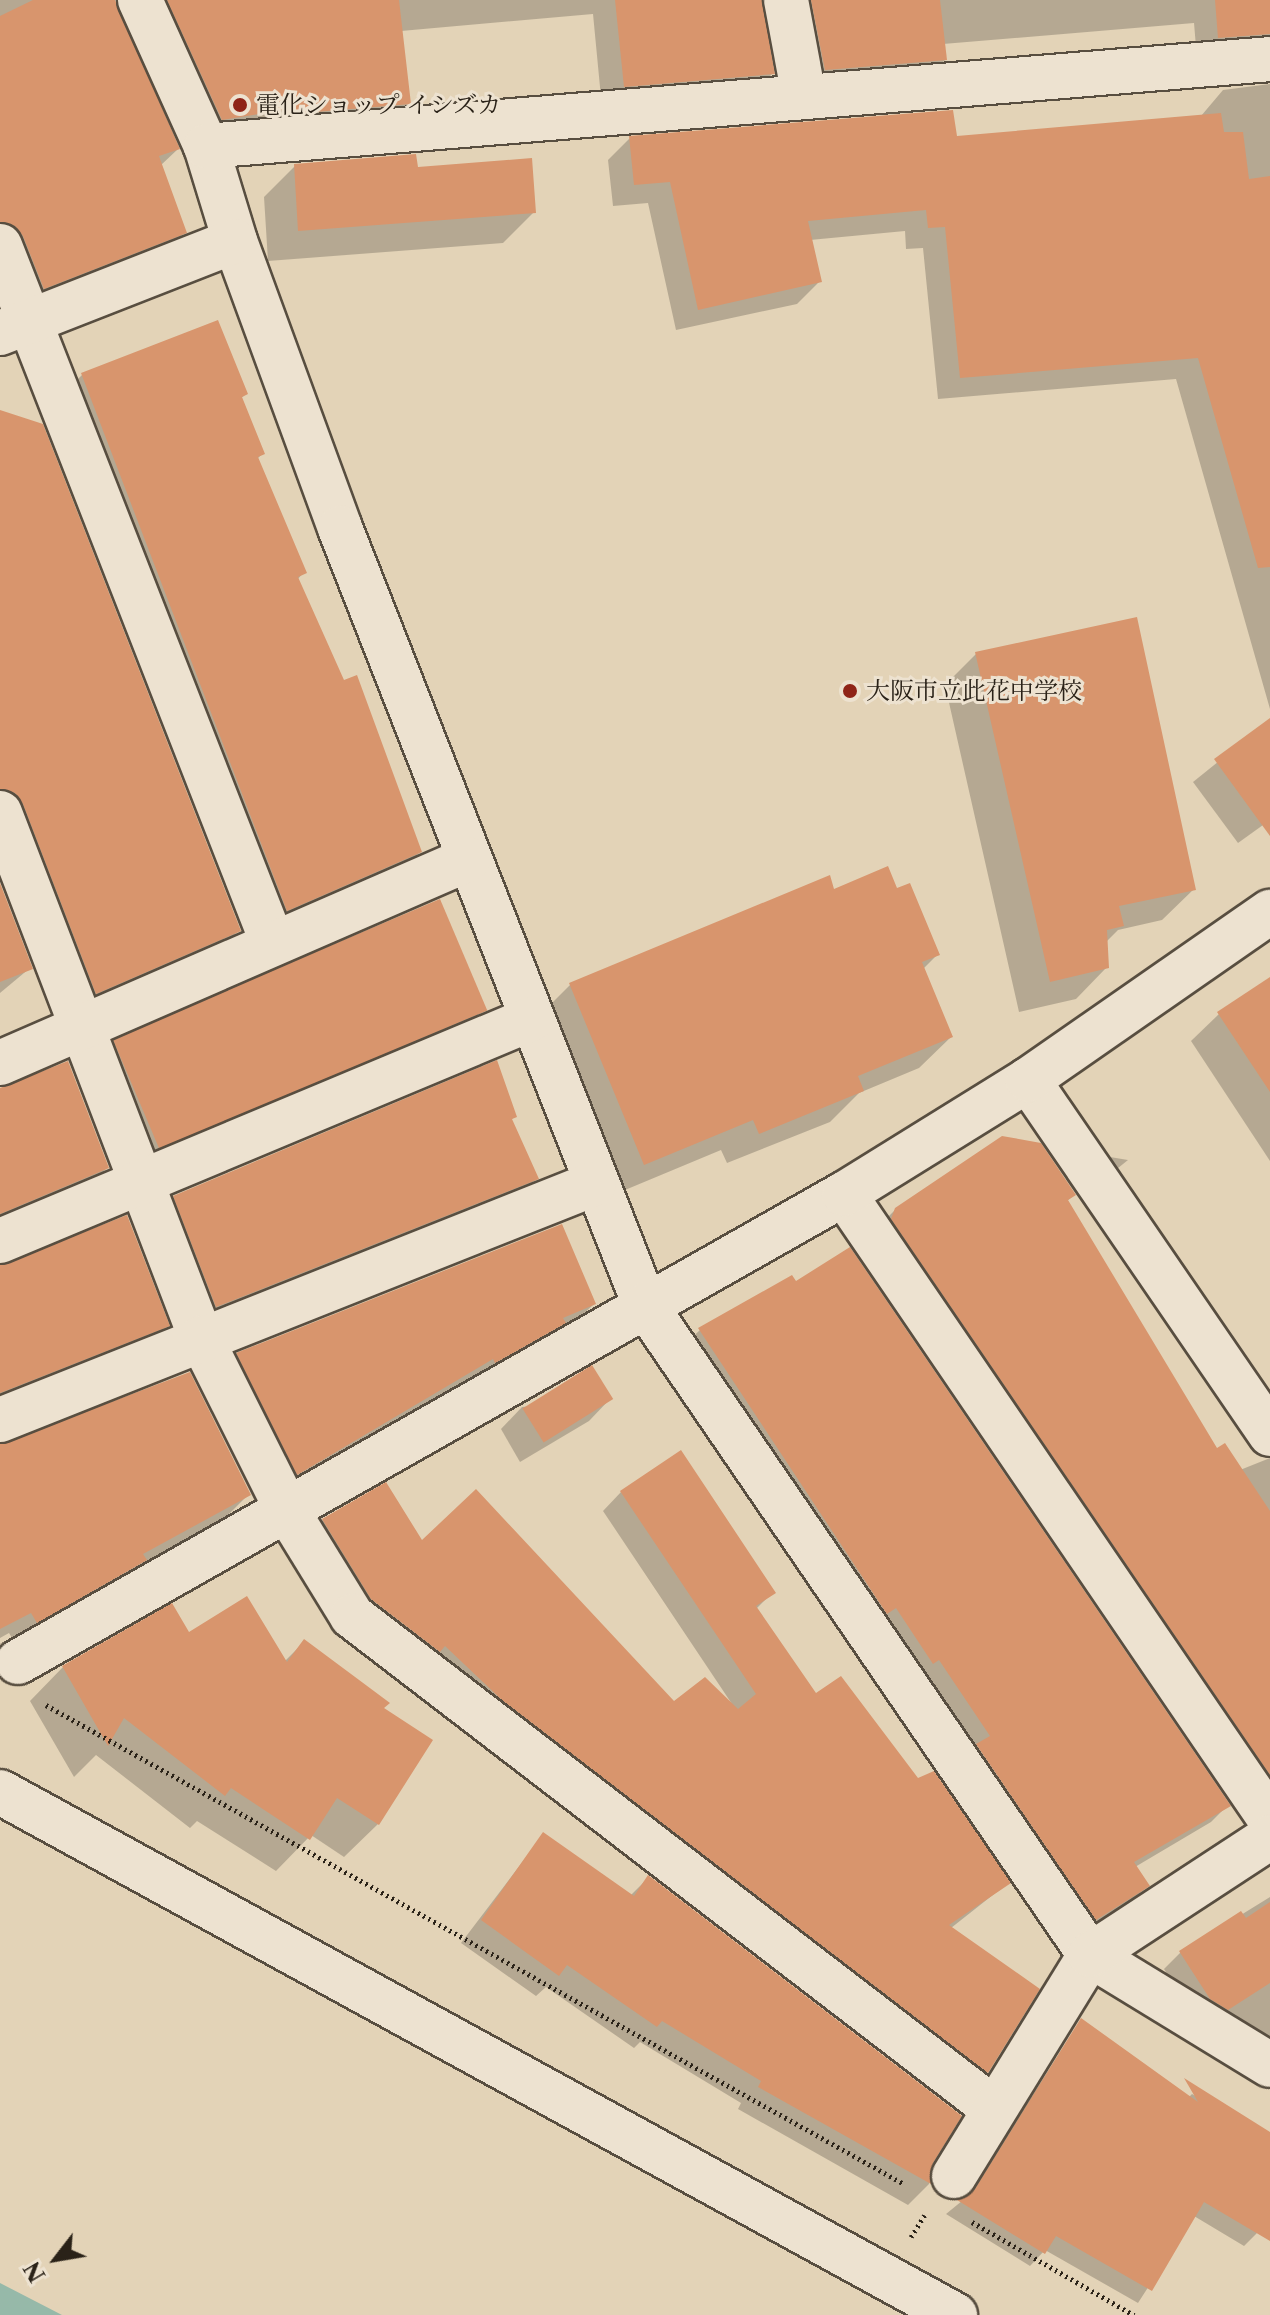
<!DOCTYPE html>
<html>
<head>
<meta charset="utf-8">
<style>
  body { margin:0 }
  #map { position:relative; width:1270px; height:2315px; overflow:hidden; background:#e3d3b7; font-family:"Libre Caslon Text","Noto Serif JP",serif }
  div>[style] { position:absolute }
  .water>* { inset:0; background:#96b9a9 }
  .shadow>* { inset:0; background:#0003 }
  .building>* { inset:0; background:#d8956d; transform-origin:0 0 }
  .path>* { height:5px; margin-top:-2.5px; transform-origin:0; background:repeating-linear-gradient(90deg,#2a2218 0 2px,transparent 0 6px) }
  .roads { filter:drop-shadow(2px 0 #584e40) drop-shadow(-2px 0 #584e40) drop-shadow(0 2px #584e40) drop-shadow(0 -2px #584e40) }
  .minor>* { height:44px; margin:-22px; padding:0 22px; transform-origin:22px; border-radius:22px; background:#ede2d0 }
  .tertiary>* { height:44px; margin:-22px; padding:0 22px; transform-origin:22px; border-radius:22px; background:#ede2d0 }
  .dots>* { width:22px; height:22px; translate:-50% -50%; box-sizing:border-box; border:4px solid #ede2d0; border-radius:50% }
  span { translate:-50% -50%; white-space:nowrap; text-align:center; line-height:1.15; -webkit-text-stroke:6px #ede2d0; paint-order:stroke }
  .poi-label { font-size:24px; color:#2a2218 }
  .left { translate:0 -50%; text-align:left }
  .north { position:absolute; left:16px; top:2219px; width:80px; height:80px; -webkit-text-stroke:6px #ede2d0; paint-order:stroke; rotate:239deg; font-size:22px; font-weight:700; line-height:32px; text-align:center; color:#2a2218 }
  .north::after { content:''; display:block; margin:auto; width:28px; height:36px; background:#2a2218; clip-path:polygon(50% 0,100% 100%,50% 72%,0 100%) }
</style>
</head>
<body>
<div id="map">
  <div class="water">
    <i style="clip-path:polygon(0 2283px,62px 2315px,0 2315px)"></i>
  </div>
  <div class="shadow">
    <i style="clip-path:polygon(0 0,116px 0,115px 10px,178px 149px,160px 166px,184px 233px,162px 255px,22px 310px,0 261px)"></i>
    <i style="clip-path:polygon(126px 0,761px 0,772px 74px,750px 96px,602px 108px,593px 14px,401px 31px,409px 103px,387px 125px,200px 141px)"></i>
    <i style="clip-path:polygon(769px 0,1270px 0,1270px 75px,1197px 59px,1194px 23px,943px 44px,945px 60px,923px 82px,803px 91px)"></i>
    <i style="clip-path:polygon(1270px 84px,1270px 709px,1176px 379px,938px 399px,923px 248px,906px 249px,905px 231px,810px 240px,819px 282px,797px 304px,676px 330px,648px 203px,613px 206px,608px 160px,630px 138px,955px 138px,1201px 116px,1223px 90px)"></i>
    <i style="clip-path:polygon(295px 166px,416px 169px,534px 212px,503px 243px,268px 261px,264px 197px)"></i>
    <i style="clip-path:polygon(217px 322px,246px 394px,240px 399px,262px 454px,257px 459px,304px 572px,297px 580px,343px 682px,356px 677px,420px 852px,401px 871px,268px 928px,63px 394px,82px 375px)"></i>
    <i style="clip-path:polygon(0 414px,239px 930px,217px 952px,74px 1014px,0 823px)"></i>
    <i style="clip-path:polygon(976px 654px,1194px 889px,1162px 920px,1118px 930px,1106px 942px,1107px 967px,1076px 999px,1019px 1012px,945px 685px)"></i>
    <i style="clip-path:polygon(1270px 720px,1270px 820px,1238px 843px,1193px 782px)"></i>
    <i style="clip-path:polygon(0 889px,30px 968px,0 993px)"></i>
    <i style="clip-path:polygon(896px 890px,937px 955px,923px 969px,951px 1037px,919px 1068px,859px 1093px,830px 1122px,727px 1163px,721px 1150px,613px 1195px,539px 1016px,570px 985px,833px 891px)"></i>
    <i style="clip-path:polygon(1270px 980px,1270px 1161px,1191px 1041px,1219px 1014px)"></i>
    <i style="clip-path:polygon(484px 1010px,470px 1024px,141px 1162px,100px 1057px,115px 1042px)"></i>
    <i style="clip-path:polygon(0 1088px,107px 1168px,85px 1189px,0 1225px)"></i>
    <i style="clip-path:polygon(514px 1117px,510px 1121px,537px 1178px,523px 1192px,202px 1320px,161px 1211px,174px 1197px)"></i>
    <i style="clip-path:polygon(1110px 1157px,1128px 1160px,1107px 1177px,1100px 1167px)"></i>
    <i style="clip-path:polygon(1074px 1195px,1067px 1201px,1217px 1451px,1240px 1470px,1270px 1458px,1270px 1815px,878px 1227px,896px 1209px)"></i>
    <i style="clip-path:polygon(0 1265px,167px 1325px,146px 1347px,0 1405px)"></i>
    <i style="clip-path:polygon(594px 1304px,577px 1320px,281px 1490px,221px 1371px,238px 1355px)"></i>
    <i style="clip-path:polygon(700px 1330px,1228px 1805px,1211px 1822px,1135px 1867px,1147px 1886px,1131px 1902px,1079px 1935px,683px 1346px)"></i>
    <i style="clip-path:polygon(610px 1399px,589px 1421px,520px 1462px,501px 1429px,522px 1407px)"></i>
    <i style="clip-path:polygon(0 1444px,249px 1494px,227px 1516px,15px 1643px,9px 1633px,0 1638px)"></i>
    <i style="clip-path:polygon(385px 1485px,421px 1543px,674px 1703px,732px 1704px,603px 1511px,621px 1492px,773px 1592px,756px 1609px,816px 1695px,1008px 1883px,951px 1928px,987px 2072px,968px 2090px,484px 1718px,304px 1539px,323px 1520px)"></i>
    <i style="clip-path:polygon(189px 1634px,285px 1661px,304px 1642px,381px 1708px,378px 1824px,344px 1857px,311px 1835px,276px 1871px,197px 1821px,190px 1828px,96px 1755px,74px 1777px,30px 1701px,63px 1667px)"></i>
    <i style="clip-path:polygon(543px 1835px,630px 1896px,648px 1878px,931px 2162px,929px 2184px,908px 2205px,738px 2109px,741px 2103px,640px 2042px,634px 2048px,546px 1987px,536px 1996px,461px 1943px)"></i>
    <i style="clip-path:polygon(1270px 1897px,1270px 2046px,1258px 2054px,1228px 2013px,1210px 2025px,1193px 2015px,1164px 1969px,1181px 1952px)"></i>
    <i style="clip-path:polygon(1081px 2020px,1189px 2097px,1192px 2094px,1270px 2141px,1270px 2212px,1257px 2233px,1244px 2246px,1194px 2216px,1138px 2303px,1045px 2250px,1030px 2266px,946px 2214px,968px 2196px)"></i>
  </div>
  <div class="building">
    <i style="clip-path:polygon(33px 0,115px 0,180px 149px,159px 156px,187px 233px,44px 289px,23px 236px,15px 226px,0 222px,0 16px)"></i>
    <i style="clip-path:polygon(167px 0,399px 0,411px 104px,291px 114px,290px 109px,222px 120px)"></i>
    <i style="clip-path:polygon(615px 0,762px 0,775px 74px,624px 87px)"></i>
    <i style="clip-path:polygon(811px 0,940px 0,947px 60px,825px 70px)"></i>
    <i style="clip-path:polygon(1215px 0,1270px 0,1270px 34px,1218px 38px)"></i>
    <i style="clip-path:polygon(953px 110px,957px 136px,1221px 113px,1224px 132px,1243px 132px,1249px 179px,1270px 176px,1270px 567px,1258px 568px,1198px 358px,960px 378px,945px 227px,928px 228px,926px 210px,808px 221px,822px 282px,698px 310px,670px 182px,634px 185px,629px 136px)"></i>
    <i style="clip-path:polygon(416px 154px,418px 167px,532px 158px,536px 213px,298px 231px,294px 164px)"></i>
    <i style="clip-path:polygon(218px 320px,248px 394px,242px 397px,265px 454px,258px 457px,307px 573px,298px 577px,344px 680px,357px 675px,422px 852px,287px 911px,81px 373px)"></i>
    <i style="clip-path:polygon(0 410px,43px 424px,241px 931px,96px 994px,23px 804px,15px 793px,0 789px)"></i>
    <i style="clip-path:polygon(1137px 617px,1196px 890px,1119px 906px,1124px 926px,1107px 930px,1109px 968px,1050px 982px,975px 652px)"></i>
    <i style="clip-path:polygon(1270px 718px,1270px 836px,1214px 759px)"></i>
    <i style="clip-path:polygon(888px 866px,897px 888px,910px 883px,940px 955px,922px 962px,953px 1037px,858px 1076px,864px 1091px,759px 1134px,753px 1120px,644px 1165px,569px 983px,830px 875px,834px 889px)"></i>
    <i style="clip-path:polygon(0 883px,33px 969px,0 982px)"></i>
    <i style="left:440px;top:899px;width:121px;height:356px;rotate:67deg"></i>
    <i style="clip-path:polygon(1270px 977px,1270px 1092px,1217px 1012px)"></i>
    <i style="clip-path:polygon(497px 1060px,517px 1117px,512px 1119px,539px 1179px,216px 1307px,173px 1196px)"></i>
    <i style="clip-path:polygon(68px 1061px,109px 1168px,0 1214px,0 1088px)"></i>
    <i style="clip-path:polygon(1002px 1136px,1041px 1143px,1076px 1195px,1068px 1200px,1217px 1448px,1225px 1443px,1270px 1511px,1270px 1775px,891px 1219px,895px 1208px)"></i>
    <i style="clip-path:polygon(127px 1215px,170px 1326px,0 1393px,0 1265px)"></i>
    <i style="clip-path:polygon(562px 1224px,596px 1304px,563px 1318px,566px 1323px,495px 1363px,493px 1359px,297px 1475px,236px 1353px)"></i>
    <i style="clip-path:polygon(850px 1247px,1231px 1806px,1134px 1862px,1150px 1886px,1096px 1920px,976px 1744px,990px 1736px,939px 1660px,933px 1664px,896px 1608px,887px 1614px,698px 1328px,792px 1275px,796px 1281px)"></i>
    <i style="left:592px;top:1365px;width:40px;height:82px;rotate:58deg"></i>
    <i style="clip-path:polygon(190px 1372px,251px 1495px,143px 1554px,147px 1560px,37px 1623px,31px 1613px,0 1629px,0 1444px)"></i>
    <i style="clip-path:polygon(681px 1450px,776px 1593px,756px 1606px,816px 1693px,841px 1676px,918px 1778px,934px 1771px,1011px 1883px,949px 1925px,1040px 1989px,988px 2073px,502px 1700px,445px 1646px,440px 1652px,371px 1599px,322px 1519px,386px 1482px,422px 1540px,476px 1489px,674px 1701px,705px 1677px,738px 1709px,756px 1694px,620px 1491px)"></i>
    <i style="clip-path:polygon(247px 1596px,287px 1662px,304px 1639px,390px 1703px,384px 1708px,433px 1740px,379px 1825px,337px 1798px,310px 1840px,231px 1788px,225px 1796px,124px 1718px,108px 1746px,62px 1666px,172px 1603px,189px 1632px)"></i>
    <i style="clip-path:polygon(543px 1832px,634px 1896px,648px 1875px,962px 2116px,933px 2163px,931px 2184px,758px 2087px,761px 2081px,662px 2021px,657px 2027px,567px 1965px,559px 1976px,481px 1920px)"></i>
    <i style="clip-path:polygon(1270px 1902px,1270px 1983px,1228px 2010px,1210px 1999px,1179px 1951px,1241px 1911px,1246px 1918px)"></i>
    <i style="clip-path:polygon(1081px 2018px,1198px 2102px,1184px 2078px,1270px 2132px,1270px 2241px,1204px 2202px,1152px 2291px,1056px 2236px,1045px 2254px,957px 2200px,975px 2189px)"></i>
  </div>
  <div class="path">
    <i style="left:46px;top:1705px;width:983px;rotate:29.17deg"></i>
    <i style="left:972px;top:2222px;width:187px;rotate:29.9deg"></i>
    <i style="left:911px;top:2237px;width:26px;rotate:-58deg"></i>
  </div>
  <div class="roads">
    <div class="minor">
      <i style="left:140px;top:0;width:160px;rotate:65.7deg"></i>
      <i style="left:206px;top:146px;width:99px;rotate:73deg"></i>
      <i style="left:235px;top:241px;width:306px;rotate:69.9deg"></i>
      <i style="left:340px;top:528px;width:835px;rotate:68.57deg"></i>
      <i style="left:645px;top:1305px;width:788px;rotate:55.6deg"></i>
      <i style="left:1090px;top:1955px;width:211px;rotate:31.4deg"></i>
      <i style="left:786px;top:0;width:98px;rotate:79.4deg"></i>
      <i style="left:206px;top:146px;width:1068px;rotate:-4.67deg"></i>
      <i style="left:0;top:246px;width:749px;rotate:68.64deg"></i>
      <i style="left:0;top:333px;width:252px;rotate:-21.4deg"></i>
      <i style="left:0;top:813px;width:562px;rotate:69.05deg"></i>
      <i style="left:201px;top:1338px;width:195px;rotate:63.4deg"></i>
      <i style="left:288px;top:1512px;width:122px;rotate:58.4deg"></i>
      <i style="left:352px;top:1616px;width:808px;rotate:37.51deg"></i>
      <i style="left:0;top:1063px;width:511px;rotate:-23.51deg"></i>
      <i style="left:1028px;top:1080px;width:429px;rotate:55.6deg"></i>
      <i style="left:844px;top:1194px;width:756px;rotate:55.72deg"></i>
      <i style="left:0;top:1241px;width:576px;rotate:-22.69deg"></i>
      <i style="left:0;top:1420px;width:639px;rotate:-21.67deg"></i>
      <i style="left:0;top:1792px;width:1089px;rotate:28.71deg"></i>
      <i style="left:954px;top:2176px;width:259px;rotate:-58.4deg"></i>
      <i style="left:1090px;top:1955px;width:215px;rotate:-33.2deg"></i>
    </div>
    <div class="tertiary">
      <i style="left:18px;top:1662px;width:949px;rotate:-29.54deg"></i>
      <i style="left:844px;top:1194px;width:216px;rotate:-31.8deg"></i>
      <i style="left:1028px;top:1080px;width:295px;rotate:-34.8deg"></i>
    </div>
  </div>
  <div class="dots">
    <i style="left:240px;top:105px;background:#8f2418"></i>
    <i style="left:850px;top:691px;background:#8f2418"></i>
  </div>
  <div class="poi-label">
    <span class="left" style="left:256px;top:105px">電化ショップ イシズカ</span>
    <span class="left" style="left:866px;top:691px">大阪市立此花中学校</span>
  </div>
  <div class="north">N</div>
</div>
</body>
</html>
